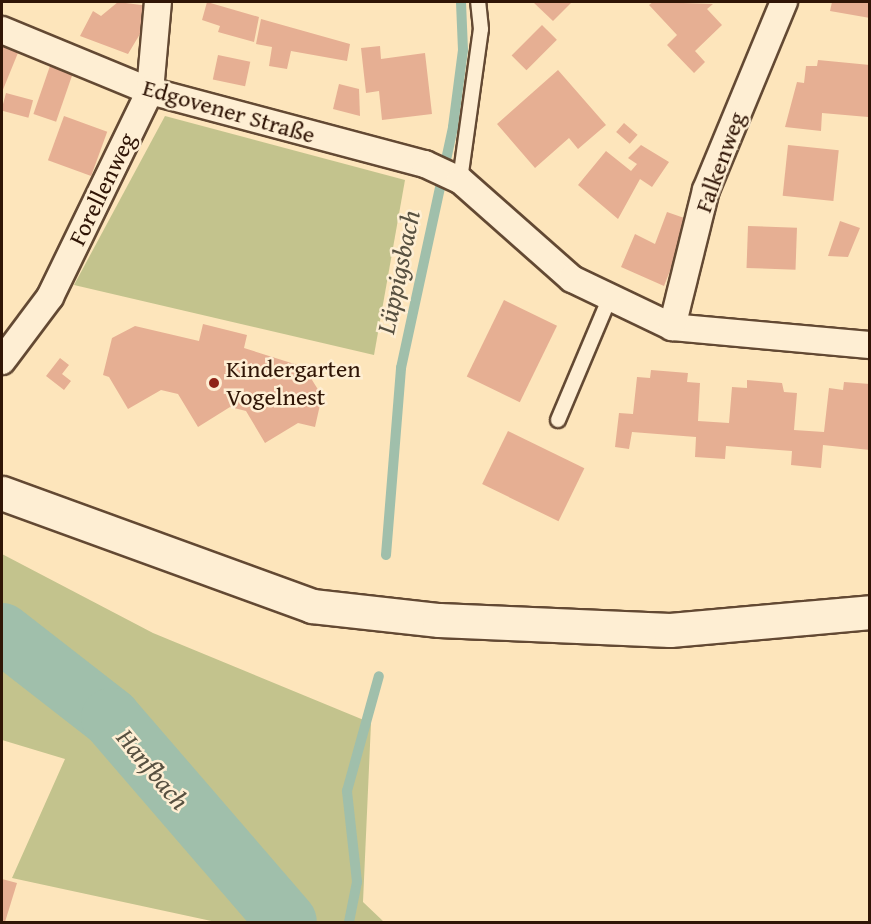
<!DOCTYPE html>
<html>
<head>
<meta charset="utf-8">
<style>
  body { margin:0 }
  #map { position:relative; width:871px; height:924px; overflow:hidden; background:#fde5bb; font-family:"Gentium Book Plus",serif }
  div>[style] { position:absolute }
  .green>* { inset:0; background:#c3c38d }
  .stream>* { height:10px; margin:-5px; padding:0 5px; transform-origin:5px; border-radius:5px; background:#a0bfab }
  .river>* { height:60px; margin:-30px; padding:0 30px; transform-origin:30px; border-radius:30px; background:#a0bfab }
  .building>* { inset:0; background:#e6af93; transform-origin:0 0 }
  .roads { filter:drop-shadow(2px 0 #634933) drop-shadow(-2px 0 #634933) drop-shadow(0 2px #634933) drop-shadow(0 -2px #634933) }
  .service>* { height:14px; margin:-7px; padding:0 7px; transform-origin:7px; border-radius:7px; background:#feeed3 }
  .minor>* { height:26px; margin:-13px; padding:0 13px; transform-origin:13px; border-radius:13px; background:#feeed3 }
  .secondary>* { height:33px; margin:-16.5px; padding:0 16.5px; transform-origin:16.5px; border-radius:16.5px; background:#feeed3 }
  .dots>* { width:16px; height:16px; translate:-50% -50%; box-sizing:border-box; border:3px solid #feeed3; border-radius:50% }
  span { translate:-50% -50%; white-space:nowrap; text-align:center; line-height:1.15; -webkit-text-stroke:5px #feeed3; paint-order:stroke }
  .street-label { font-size:24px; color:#301506 }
  .poi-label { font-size:24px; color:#301506 }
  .left { translate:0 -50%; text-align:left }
  .water-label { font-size:26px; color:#575040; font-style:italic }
  .frame { position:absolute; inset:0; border:3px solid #301506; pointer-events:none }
</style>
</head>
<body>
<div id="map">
  <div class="green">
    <i style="clip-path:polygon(165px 116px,405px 180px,374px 355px,74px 285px)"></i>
    <i style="clip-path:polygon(2px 554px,153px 633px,371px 723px,363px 902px,384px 922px,216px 922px,12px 878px,65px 759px,2px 740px)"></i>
  </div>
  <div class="stream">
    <i style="left:386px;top:555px;width:188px;rotate:-85.4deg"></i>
    <i style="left:401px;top:368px;width:247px;rotate:-77.8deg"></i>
    <i style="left:453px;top:127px;width:78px;rotate:-82.6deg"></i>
    <i style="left:463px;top:50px;width:48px;rotate:-92.4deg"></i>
    <i style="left:349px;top:922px;width:41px;rotate:-78.7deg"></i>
    <i style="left:357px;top:882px;width:92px;rotate:-96.3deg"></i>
    <i style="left:347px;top:791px;width:119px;rotate:-74.5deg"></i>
  </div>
  <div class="river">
    <i style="left:2px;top:633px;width:138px;rotate:37.9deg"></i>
    <i style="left:111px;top:718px;width:269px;rotate:49.2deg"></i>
  </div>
  <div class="building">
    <i style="clip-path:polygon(118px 2px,149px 6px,149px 19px,128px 54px,80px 36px,93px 11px,101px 16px)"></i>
    <i style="clip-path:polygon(207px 2px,259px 17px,254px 42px,218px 32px,220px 26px,202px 20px)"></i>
    <i style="clip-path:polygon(533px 2px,572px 2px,553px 21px)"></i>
    <i style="clip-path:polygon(653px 2px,713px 4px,707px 9px,722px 25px,695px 51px,705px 62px,694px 73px,667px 45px,677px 35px,649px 5px)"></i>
    <i style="clip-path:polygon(832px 2px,870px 2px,870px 18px,830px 11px)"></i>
    <i style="clip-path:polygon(261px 19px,350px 44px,347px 61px,291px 51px,287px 69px,269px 66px,272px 47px,256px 44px)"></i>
    <i style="left:542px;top:25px;width:21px;height:43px;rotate:45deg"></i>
    <i style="clip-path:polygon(2px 34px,22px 43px,2px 92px)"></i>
    <i style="clip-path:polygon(380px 46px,381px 59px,425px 53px,432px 114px,382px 120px,379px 91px,366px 93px,361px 48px)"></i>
    <i style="left:218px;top:55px;width:33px;height:25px;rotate:12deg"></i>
    <i style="clip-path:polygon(818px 60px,870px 65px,868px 117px,822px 113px,821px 131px,785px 127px,797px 82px,804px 83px,806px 66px,817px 66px)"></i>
    <i style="left:51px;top:63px;width:24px;height:54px;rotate:19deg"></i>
    <i style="clip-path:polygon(558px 70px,606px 125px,578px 149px,569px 138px,535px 168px,497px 124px)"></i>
    <i style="clip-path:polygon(339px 84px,359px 89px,360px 116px,333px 109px)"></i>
    <i style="left:6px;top:93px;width:28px;height:18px;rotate:15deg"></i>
    <i style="left:64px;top:116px;width:46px;height:47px;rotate:20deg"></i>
    <i style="left:624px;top:123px;width:18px;height:12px;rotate:41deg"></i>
    <i style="clip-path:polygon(641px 145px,669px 162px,652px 187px,640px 179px,618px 219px,578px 185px,606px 151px,631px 171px,637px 164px,628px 158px)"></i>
    <i style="left:788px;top:145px;width:51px;height:51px;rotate:6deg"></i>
    <i style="clip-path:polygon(667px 212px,690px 220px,664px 286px,621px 267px,635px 234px,655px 244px)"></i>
    <i style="clip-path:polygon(840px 221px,860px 228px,848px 257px,828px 256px)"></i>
    <i style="left:748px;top:226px;width:49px;height:42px;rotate:2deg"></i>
    <i style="left:504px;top:300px;width:59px;height:85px;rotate:26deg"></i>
    <i style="clip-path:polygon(203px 324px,247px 335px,244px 348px,304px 367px,322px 396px,315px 427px,298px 423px,265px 443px,246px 411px,230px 407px,198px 427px,178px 394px,161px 390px,128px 409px,109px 377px,103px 375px,112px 338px,135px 326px,199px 341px)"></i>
    <i style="clip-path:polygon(60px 358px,69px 365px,62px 374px,71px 381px,64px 390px,46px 376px)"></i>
    <i style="clip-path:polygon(651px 370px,688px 373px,687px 382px,700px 383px,698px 421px,729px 423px,732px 387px,747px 388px,747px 380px,782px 383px,784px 392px,797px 393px,794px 430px,824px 432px,829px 388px,843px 390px,844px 382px,870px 384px,870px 450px,823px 445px,821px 468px,791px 465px,792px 451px,726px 446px,725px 459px,695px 457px,696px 437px,632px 432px,629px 449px,615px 447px,619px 413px,633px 414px,637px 377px,650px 378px)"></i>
    <i style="left:508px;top:431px;width:85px;height:59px;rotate:26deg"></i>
    <i style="clip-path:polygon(2px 879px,17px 883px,5px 922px,2px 922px)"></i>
  </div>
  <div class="roads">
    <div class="service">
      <i style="left:460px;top:180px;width:152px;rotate:-82.1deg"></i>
      <i style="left:481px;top:29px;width:27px;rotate:-96deg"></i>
      <i style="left:558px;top:420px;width:134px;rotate:-67.1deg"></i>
    </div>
    <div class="minor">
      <i style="left:2px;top:30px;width:160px;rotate:22.4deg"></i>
      <i style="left:150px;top:91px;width:285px;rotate:14.9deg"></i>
      <i style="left:425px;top:164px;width:38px;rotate:25deg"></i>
      <i style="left:460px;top:180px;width:149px;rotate:41.5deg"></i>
      <i style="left:572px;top:279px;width:111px;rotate:25.6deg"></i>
      <i style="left:672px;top:327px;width:199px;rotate:5.2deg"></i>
      <i style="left:672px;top:327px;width:141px;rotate:-76.1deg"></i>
      <i style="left:706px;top:190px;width:204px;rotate:-67.5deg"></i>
      <i style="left:2px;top:361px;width:80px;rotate:-53.1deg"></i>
      <i style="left:50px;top:297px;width:229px;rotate:-64.1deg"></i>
      <i style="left:150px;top:91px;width:89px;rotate:-84.9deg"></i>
    </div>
    <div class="secondary">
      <i style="left:2px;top:493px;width:330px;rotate:20deg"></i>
      <i style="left:312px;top:606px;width:128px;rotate:6.3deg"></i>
      <i style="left:439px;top:620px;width:231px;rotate:2.5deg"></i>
      <i style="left:670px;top:630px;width:201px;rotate:-5.1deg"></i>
    </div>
  </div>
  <div class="dots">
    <i style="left:214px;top:383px;background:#8f2418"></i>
  </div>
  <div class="street-label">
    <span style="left:229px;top:111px;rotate:16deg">Edgovener Straße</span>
    <span style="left:720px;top:162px;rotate:-70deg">Falkenweg</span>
    <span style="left:102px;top:189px;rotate:-64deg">Forellenweg</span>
  </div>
  <div class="poi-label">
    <span class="left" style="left:226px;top:383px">Kindergarten<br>Vogelnest</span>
  </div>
  <div class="water-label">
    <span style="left:398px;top:272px;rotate:-78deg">Lüppigsbach</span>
    <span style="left:153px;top:769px;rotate:50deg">Hanfbach</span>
  </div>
  <div class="frame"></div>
</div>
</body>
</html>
